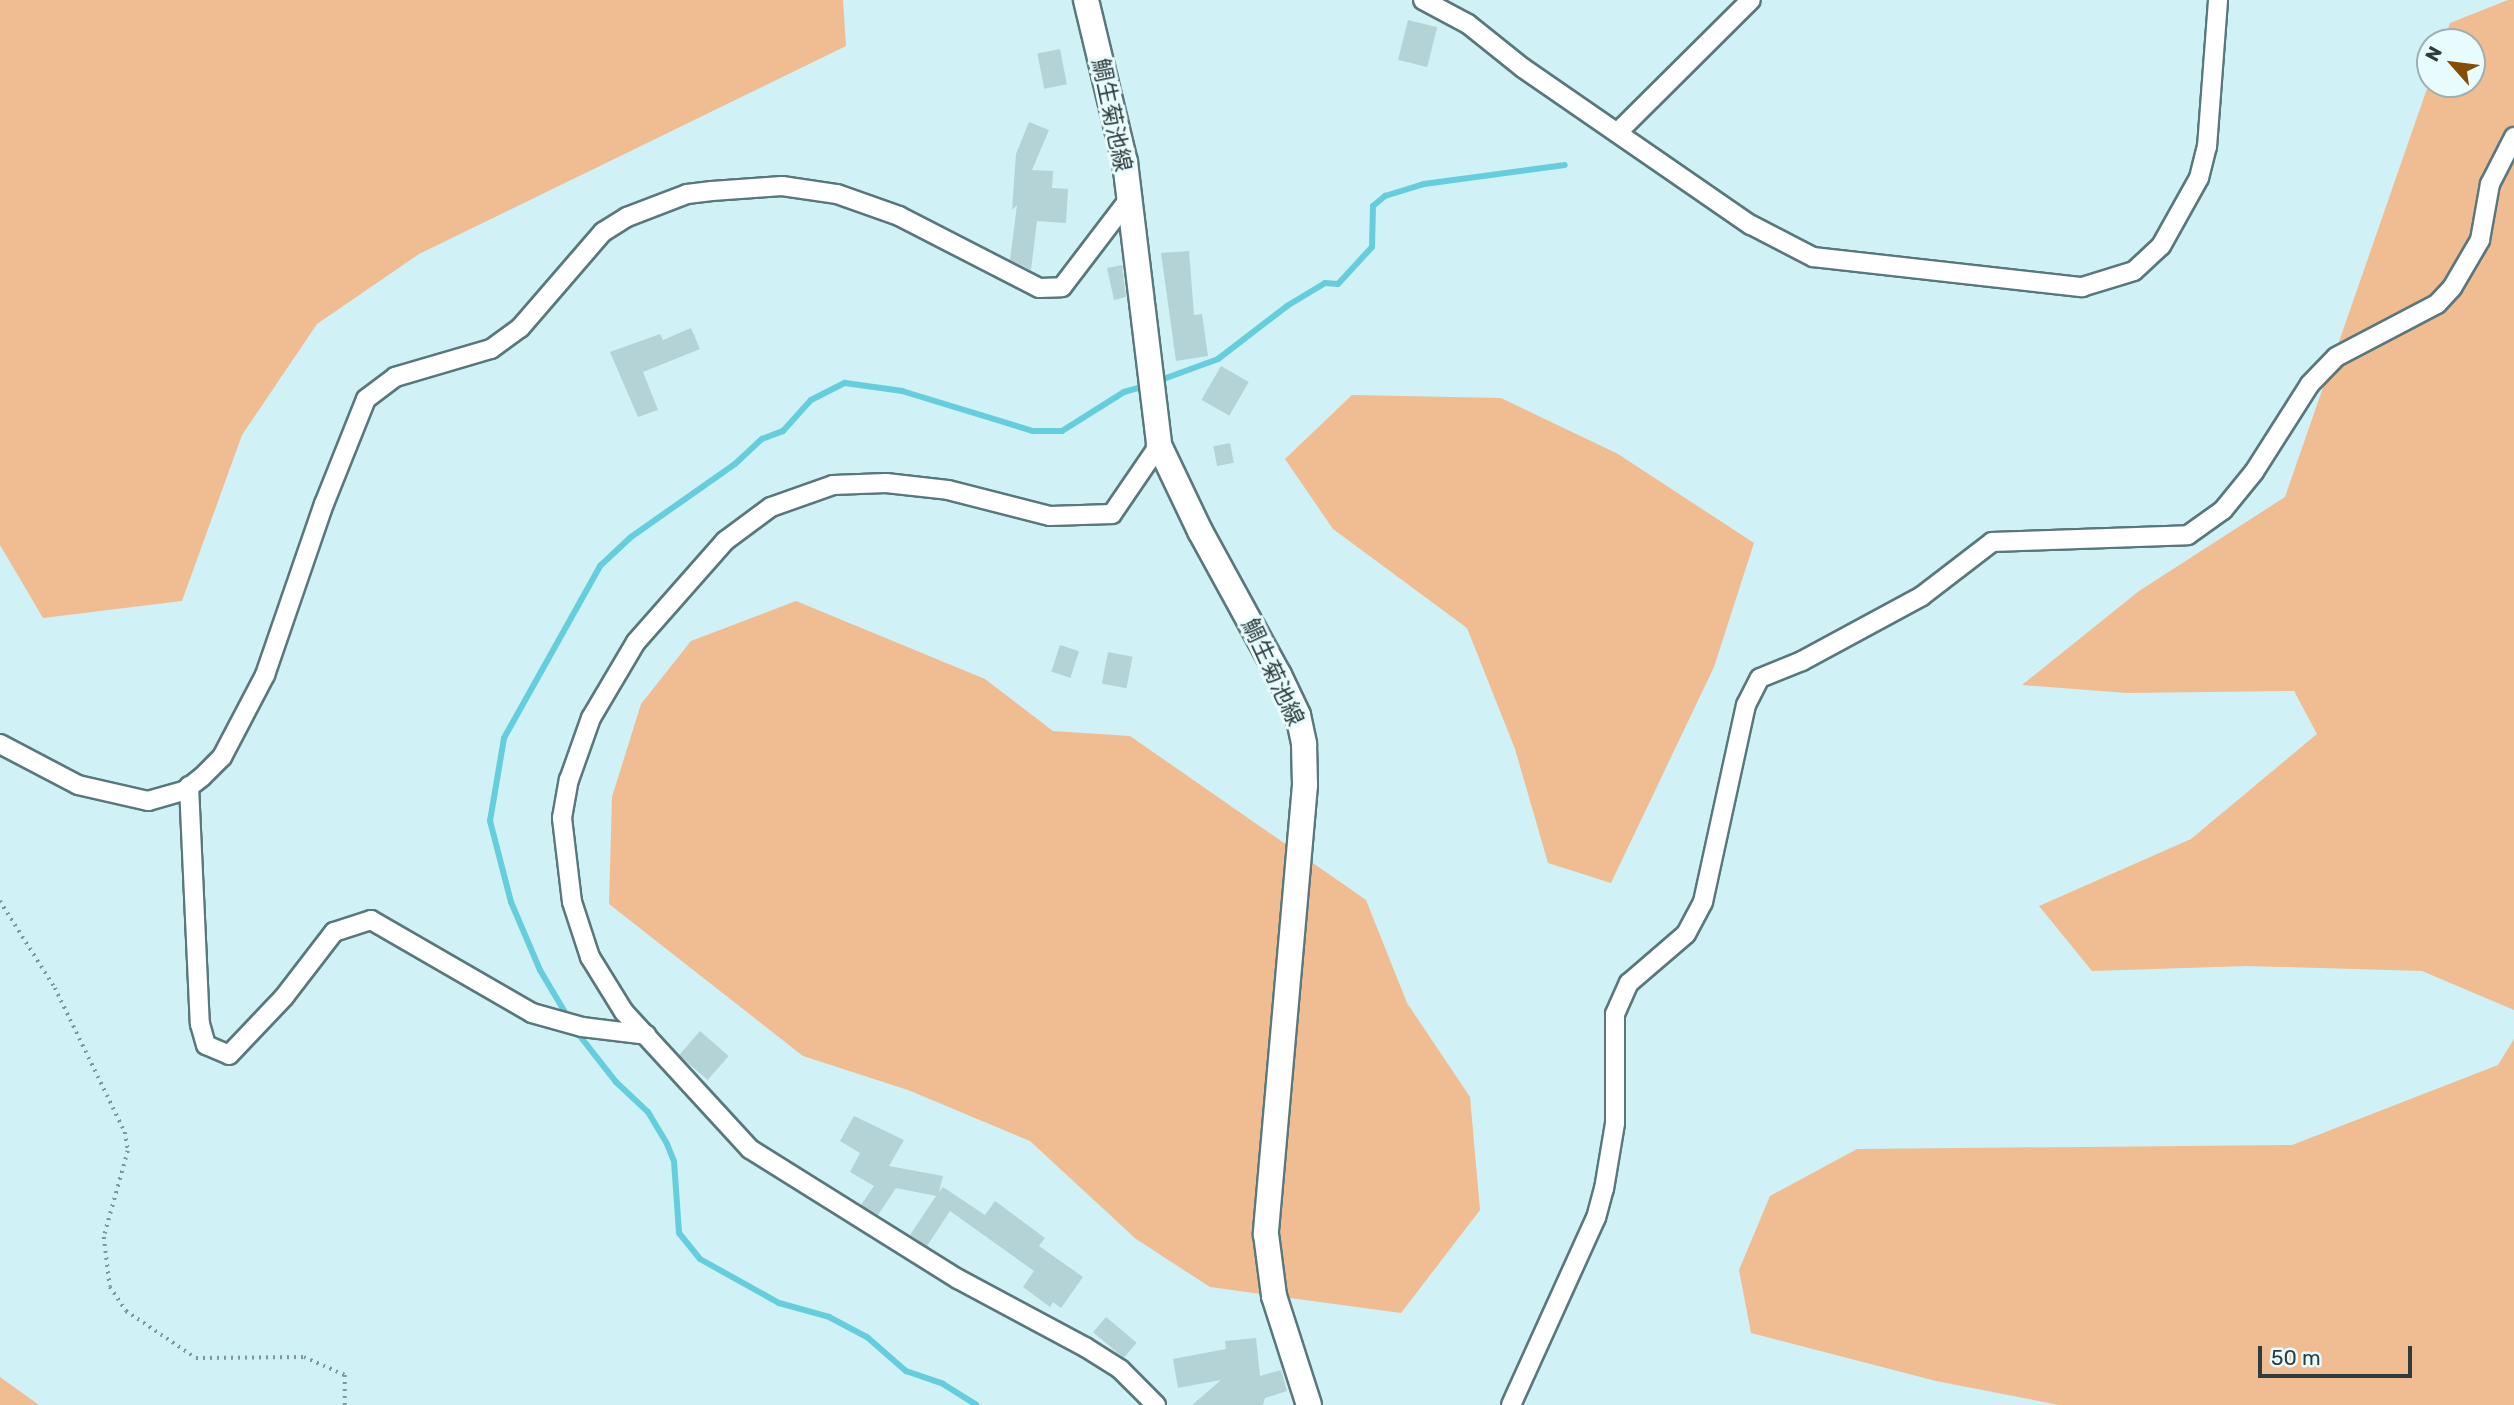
<!DOCTYPE html>
<html>
<head>
<meta charset="utf-8">
<style>
  body { margin:0 }
  #map { position:relative; width:2514px; height:1405px; overflow:hidden; background:#d0f1f6; font-family:Rubik,"Noto Sans JP",sans-serif }
  div>[style] { position:absolute }
  .green>* { inset:0; background:#efbd91 }
  .stream>* { height:6px; margin:-3px; padding:0 3px; transform-origin:3px; border-radius:3px; background:#64cedc }
  .building>* { inset:0; background:#b3d3d7; transform-origin:0 0 }
  .path>* { height:3.5px; margin-top:-1.75px; transform-origin:0; background:repeating-linear-gradient(90deg,#7f969a 0 2px,transparent 0 7px) }
  .roads { filter:drop-shadow(2px 0 #5a787c) drop-shadow(-2px 0 #5a787c) drop-shadow(0 2px #5a787c) drop-shadow(0 -2px #5a787c) }
  .street>* { height:18px; margin:-9px; padding:0 9px; transform-origin:9px; border-radius:9px; background:#fff }
  .secondary>* { height:24px; margin:-12px; padding:0 12px; transform-origin:12px; border-radius:12px; background:#fff }
  span { translate:-50% -50%; white-space:nowrap; text-align:center; line-height:1.15; -webkit-text-stroke:6px #e8fcfe; paint-order:stroke }
  .street-label { font-size:23px; color:#2f3c3e }
  .north { position:absolute; left:2416px; top:28px; width:70px; height:70px; box-sizing:border-box; background:#e8fcfe; border:2px solid #9eafb1; border-radius:50%; rotate:298deg; font-size:19px; font-weight:700; line-height:28px; text-align:center; color:#2f3c3e }
  .north::after { content:''; display:block; margin:auto; width:24px; height:32px; background:#874e03; clip-path:polygon(50% 0,100% 100%,50% 72%,0 100%) }
  .scale { position:absolute; left:2258px; top:1346px; width:154px; height:32px; box-sizing:border-box; border:4px solid #2f3c3e; border-top:0; padding-left:9px; font-size:21px; line-height:24px; white-space:nowrap; color:#2f3c3e; -webkit-text-stroke:5px #e8fcfe; paint-order:stroke }
</style>
</head>
<body>
<div id="map">
  <div class="green">
    <i style="clip-path:polygon(0 0,843px 0,846px 46px,419px 254px,317px 324px,242px 435px,182px 601px,43px 618px,0 545px)"></i>
    <i style="clip-path:polygon(2508px 0,2514px 0,2514px 1010px,2422px 971px,2247px 966px,2092px 971px,2039px 906px,2191px 839px,2317px 734px,2294px 691px,2127px 693px,2022px 685px,2139px 591px,2285px 497px,2430px 80px,2430px 84px,2472px 84px,2472px 42px,2443px 42px,2450px 23px)"></i>
    <i style="clip-path:polygon(1352px 395px,1501px 398px,1618px 454px,1754px 543px,1714px 667px,1611px 883px,1548px 863px,1515px 749px,1467px 628px,1333px 529px,1285px 459px)"></i>
    <i style="clip-path:polygon(796px 601px,985px 679px,1053px 731px,1130px 736px,1366px 900px,1407px 1003px,1470px 1097px,1480px 1210px,1401px 1313px,1210px 1287px,1136px 1239px,1030px 1141px,908px 1090px,803px 1056px,609px 904px,612px 797px,641px 704px,691px 641px)"></i>
    <i style="clip-path:polygon(2514px 1039px,2514px 1405px,2059px 1405px,1936px 1381px,1751px 1333px,1739px 1270px,1770px 1196px,1857px 1149px,2292px 1145px,2498px 1065px)"></i>
    <i style="clip-path:polygon(0 1377px,39px 1405px,0 1405px)"></i>
  </div>
  <div class="stream">
    <i style="left:1158px;top:381px;width:64px;rotate:-20.1deg"></i>
    <i style="left:1218px;top:359px;width:87px;rotate:-37.5deg"></i>
    <i style="left:1287px;top:306px;width:44px;rotate:-31.2deg"></i>
    <i style="left:1325px;top:283px;width:13px;rotate:4deg"></i>
    <i style="left:1338px;top:284px;width:50px;rotate:-47.4deg"></i>
    <i style="left:1372px;top:247px;width:41px;rotate:-88.6deg"></i>
    <i style="left:1373px;top:206px;width:16px;rotate:-40deg"></i>
    <i style="left:1385px;top:196px;width:41px;rotate:-17.1deg"></i>
    <i style="left:1424px;top:184px;width:142px;rotate:-7.7deg"></i>
    <i style="left:569px;top:1019px;width:57px;rotate:-120.6deg"></i>
    <i style="left:540px;top:970px;width:74px;rotate:-113.1deg"></i>
    <i style="left:511px;top:902px;width:84px;rotate:-104.5deg"></i>
    <i style="left:490px;top:821px;width:84px;rotate:-80.4deg"></i>
    <i style="left:504px;top:738px;width:197px;rotate:-60.8deg"></i>
    <i style="left:600px;top:566px;width:42px;rotate:-43.1deg"></i>
    <i style="left:631px;top:537px;width:127px;rotate:-35.1deg"></i>
    <i style="left:735px;top:464px;width:37px;rotate:-43deg"></i>
    <i style="left:762px;top:439px;width:22px;rotate:-21deg"></i>
    <i style="left:783px;top:431px;width:42px;rotate:-47.9deg"></i>
    <i style="left:811px;top:400px;width:38px;rotate:-27deg"></i>
    <i style="left:845px;top:383px;width:58px;rotate:8deg"></i>
    <i style="left:902px;top:391px;width:137px;rotate:17deg"></i>
    <i style="left:1033px;top:431px;width:29px"></i>
    <i style="left:1062px;top:431px;width:73px;rotate:-32.2deg"></i>
    <i style="left:1124px;top:392px;width:22px;rotate:-16deg"></i>
    <i style="left:576px;top:1031px;width:65px;rotate:51.9deg"></i>
    <i style="left:616px;top:1082px;width:44px;rotate:43.2deg"></i>
    <i style="left:648px;top:1112px;width:37px;rotate:59deg"></i>
    <i style="left:667px;top:1144px;width:18px;rotate:68deg"></i>
    <i style="left:674px;top:1161px;width:72px;rotate:86deg"></i>
    <i style="left:679px;top:1233px;width:33px;rotate:51deg"></i>
    <i style="left:700px;top:1259px;width:90px;rotate:29.1deg"></i>
    <i style="left:779px;top:1303px;width:52px;rotate:15.6deg"></i>
    <i style="left:829px;top:1317px;width:43px;rotate:27.8deg"></i>
    <i style="left:867px;top:1337px;width:52px;rotate:41.1deg"></i>
    <i style="left:906px;top:1371px;width:39px;rotate:19deg"></i>
    <i style="left:943px;top:1384px;width:39px;rotate:32deg"></i>
  </div>
  <div class="building">
    <i style="left:1408px;top:20px;width:30px;height:41px;rotate:14deg"></i>
    <i style="left:1060px;top:49px;width:36px;height:23px;rotate:79deg"></i>
    <i style="clip-path:polygon(1029px 122px,1049px 130px,1032px 170px,1053px 171px,1052px 188px,1068px 189px,1066px 223px,1037px 221px,1031px 270px,1010px 260px,1017px 205px,1012px 210px,1016px 154px)"></i>
    <i style="clip-path:polygon(1189px 251px,1194px 315px,1202px 314px,1208px 356px,1176px 361px,1161px 253px)"></i>
    <i style="clip-path:polygon(1122px 265px,1126px 297px,1114px 300px,1107px 268px)"></i>
    <i style="clip-path:polygon(691px 328px,700px 349px,643px 372px,658px 410px,638px 417px,610px 352px,660px 334px,663px 340px)"></i>
    <i style="left:1221px;top:366px;width:32px;height:39px;rotate:30deg"></i>
    <i style="left:1230px;top:443px;width:20px;height:17px;rotate:79deg"></i>
    <i style="left:1060px;top:645px;width:20px;height:28px;rotate:18deg"></i>
    <i style="left:1108px;top:652px;width:25px;height:32px;rotate:11deg"></i>
    <i style="left:700px;top:1031px;width:38px;height:32px;rotate:41deg"></i>
    <i style="clip-path:polygon(854px 1116px,904px 1140px,889px 1166px,943px 1176px,939px 1192px,943px 1187px,985px 1215px,995px 1201px,1045px 1238px,1039px 1246px,1083px 1277px,1061px 1308px,1053px 1302px,1050px 1307px,1023px 1287px,1034px 1271px,950px 1211px,927px 1246px,910px 1235px,936px 1196px,896px 1188px,878px 1215px,861px 1205px,874px 1186px,850px 1172px,860px 1153px,840px 1141px)"></i>
    <i style="left:1106px;top:1317px;width:40px;height:20px;rotate:40deg"></i>
    <i style="clip-path:polygon(1256px 1338px,1260px 1376px,1281px 1370px,1287px 1391px,1265px 1398px,1263px 1405px,1192px 1405px,1221px 1380px,1178px 1388px,1173px 1359px,1226px 1349px,1225px 1341px)"></i>
  </div>
  <div class="path">
    <i style="left:0;top:901px;width:103px;rotate:57.7deg"></i>
    <i style="left:55px;top:988px;width:160px;rotate:64.1deg"></i>
    <i style="left:125px;top:1132px;width:19px;rotate:81deg"></i>
    <i style="left:128px;top:1151px;width:89px;rotate:105.6deg"></i>
    <i style="left:104px;top:1237px;width:50px;rotate:83.2deg"></i>
    <i style="left:110px;top:1287px;width:29px;rotate:56deg"></i>
    <i style="left:126px;top:1311px;width:84px;rotate:33.9deg"></i>
    <i style="left:196px;top:1358px;width:108px;rotate:-0.5deg"></i>
    <i style="left:304px;top:1357px;width:45px;rotate:23.7deg"></i>
    <i style="left:345px;top:1375px;width:30px;rotate:90deg"></i>
  </div>
  <div class="roads">
    <div class="street">
      <i style="left:1423px;top:0;width:51px;rotate:28.1deg"></i>
      <i style="left:1468px;top:24px;width:70px;rotate:38.7deg"></i>
      <i style="left:1523px;top:68px;width:277px;rotate:34.6deg"></i>
      <i style="left:1751px;top:225px;width:70px;rotate:27.3deg"></i>
      <i style="left:1813px;top:257px;width:271px;rotate:6.4deg"></i>
      <i style="left:2082px;top:287px;width:54px;rotate:-17.1deg"></i>
      <i style="left:2134px;top:271px;width:37px;rotate:-43deg"></i>
      <i style="left:2161px;top:246px;width:78px;rotate:-60.8deg"></i>
      <i style="left:2199px;top:178px;width:32px;rotate:-76deg"></i>
      <i style="left:2207px;top:147px;width:147px;rotate:-85.7deg"></i>
      <i style="left:1618px;top:132px;width:187px;rotate:-44.8deg"></i>
      <i style="left:0;top:744px;width:88px;rotate:27.7deg"></i>
      <i style="left:78px;top:785px;width:72px;rotate:12.9deg"></i>
      <i style="left:148px;top:801px;width:37px;rotate:-16deg"></i>
      <i style="left:184px;top:791px;width:23px;rotate:-38deg"></i>
      <i style="left:202px;top:777px;width:28px;rotate:-45deg"></i>
      <i style="left:222px;top:757px;width:93px;rotate:-62.3deg"></i>
      <i style="left:265px;top:675px;width:181px;rotate:-71deg"></i>
      <i style="left:324px;top:504px;width:113px;rotate:-68.2deg"></i>
      <i style="left:366px;top:399px;width:36px;rotate:-37deg"></i>
      <i style="left:395px;top:377px;width:100px;rotate:-16.3deg"></i>
      <i style="left:491px;top:349px;width:36px;rotate:-36deg"></i>
      <i style="left:520px;top:328px;width:127px;rotate:-49.2deg"></i>
      <i style="left:603px;top:232px;width:28px;rotate:-32deg"></i>
      <i style="left:627px;top:217px;width:64px;rotate:-21deg"></i>
      <i style="left:687px;top:194px;width:25px;rotate:-7deg"></i>
      <i style="left:712px;top:191px;width:70px;rotate:-4.1deg"></i>
      <i style="left:782px;top:186px;width:56px;rotate:8.3deg"></i>
      <i style="left:837px;top:194px;width:66px;rotate:19.5deg"></i>
      <i style="left:899px;top:216px;width:157px;rotate:27.2deg"></i>
      <i style="left:1039px;top:288px;width:23px;rotate:-2deg"></i>
      <i style="left:1062px;top:287px;width:111px;rotate:-52.7deg"></i>
      <i style="left:189px;top:786px;width:238px;rotate:87.4deg"></i>
      <i style="left:200px;top:1024px;width:22px;rotate:74deg"></i>
      <i style="left:206px;top:1045px;width:25px;rotate:23deg"></i>
      <i style="left:229px;top:1055px;width:80px;rotate:-46.5deg"></i>
      <i style="left:284px;top:997px;width:82px;rotate:-52.4deg"></i>
      <i style="left:334px;top:932px;width:39px;rotate:-18deg"></i>
      <i style="left:371px;top:920px;width:186px;rotate:30deg"></i>
      <i style="left:532px;top:1013px;width:52px;rotate:15.6deg"></i>
      <i style="left:582px;top:1027px;width:65px;rotate:7deg"></i>
      <i style="left:1156px;top:1405px;width:51px;rotate:-135deg"></i>
      <i style="left:1120px;top:1369px;width:41px;rotate:-147.8deg"></i>
      <i style="left:1085px;top:1347px;width:144px;rotate:-151.8deg"></i>
      <i style="left:958px;top:1279px;width:245px;rotate:-148deg"></i>
      <i style="left:750px;top:1149px;width:186px;rotate:-132.6deg"></i>
      <i style="left:624px;top:1012px;width:65px;rotate:-121.7deg"></i>
      <i style="left:590px;top:957px;width:58px;rotate:-108.1deg"></i>
      <i style="left:572px;top:902px;width:85px;rotate:-96.8deg"></i>
      <i style="left:562px;top:818px;width:39px;rotate:-80deg"></i>
      <i style="left:569px;top:780px;width:66px;rotate:-70.5deg"></i>
      <i style="left:591px;top:718px;width:88px;rotate:-59.4deg"></i>
      <i style="left:636px;top:642px;width:135px;rotate:-48.6deg"></i>
      <i style="left:725px;top:541px;width:57px;rotate:-36.5deg"></i>
      <i style="left:771px;top:507px;width:66px;rotate:-19.5deg"></i>
      <i style="left:833px;top:485px;width:53px;rotate:-2.2deg"></i>
      <i style="left:886px;top:483px;width:62px;rotate:6.4deg"></i>
      <i style="left:948px;top:490px;width:105px;rotate:14.3deg"></i>
      <i style="left:1050px;top:516px;width:62px;rotate:-1.8deg"></i>
      <i style="left:1112px;top:514px;width:83px;rotate:-55.7deg"></i>
      <i style="left:1511px;top:1405px;width:205px;rotate:-65.6deg"></i>
      <i style="left:1596px;top:1218px;width:30px;rotate:-75deg"></i>
      <i style="left:1604px;top:1189px;width:67px;rotate:-80.5deg"></i>
      <i style="left:1615px;top:1123px;width:109px;rotate:-90deg"></i>
      <i style="left:1615px;top:1014px;width:34px;rotate:-66deg"></i>
      <i style="left:1629px;top:983px;width:75px;rotate:-40.7deg"></i>
      <i style="left:1686px;top:934px;width:36px;rotate:-62deg"></i>
      <i style="left:1703px;top:902px;width:202px;rotate:-77.7deg"></i>
      <i style="left:1746px;top:705px;width:30px;rotate:-63deg"></i>
      <i style="left:1760px;top:678px;width:45px;rotate:-22deg"></i>
      <i style="left:1802px;top:661px;width:136px;rotate:-28.4deg"></i>
      <i style="left:1922px;top:596px;width:88px;rotate:-37.6deg"></i>
      <i style="left:1992px;top:542px;width:196px;rotate:-2deg"></i>
      <i style="left:2188px;top:535px;width:43px;rotate:-35.5deg"></i>
      <i style="left:2223px;top:510px;width:49px;rotate:-50.8deg"></i>
      <i style="left:2254px;top:472px;width:104px;rotate:-57.5deg"></i>
      <i style="left:2310px;top:384px;width:37px;rotate:-46deg"></i>
      <i style="left:2336px;top:357px;width:114px;rotate:-27.7deg"></i>
      <i style="left:2437px;top:304px;width:22px;rotate:-47deg"></i>
      <i style="left:2452px;top:288px;width:56px;rotate:-59.7deg"></i>
      <i style="left:2480px;top:240px;width:57px;rotate:-79.9deg"></i>
      <i style="left:2490px;top:184px;width:53px;rotate:-62.9deg"></i>
    </div>
    <div class="secondary">
      <i style="left:1086px;top:0;width:167px;rotate:76.5deg"></i>
      <i style="left:1125px;top:162px;width:285px;rotate:83.1deg"></i>
      <i style="left:1159px;top:445px;width:95px;rotate:64.5deg"></i>
      <i style="left:1200px;top:531px;width:164px;rotate:61.3deg"></i>
      <i style="left:1279px;top:675px;width:44px;rotate:64.6deg"></i>
      <i style="left:1298px;top:715px;width:30px;rotate:78deg"></i>
      <i style="left:1304px;top:744px;width:41px;rotate:88.6deg"></i>
      <i style="left:1305px;top:785px;width:451px;rotate:95deg"></i>
      <i style="left:1266px;top:1234px;width:63px;rotate:82.6deg"></i>
      <i style="left:1274px;top:1296px;width:114px;rotate:72.2deg"></i>
    </div>
  </div>
  <div class="street-label">
    <span style="left:1112px;top:115px;rotate:78deg">鯛生菊池線</span>
    <span style="left:1273px;top:672px;rotate:65deg">鯛生菊池線</span>
  </div>
  <div class="north">N</div>
  <div class="scale">50 m</div>
</div>
</body>
</html>
